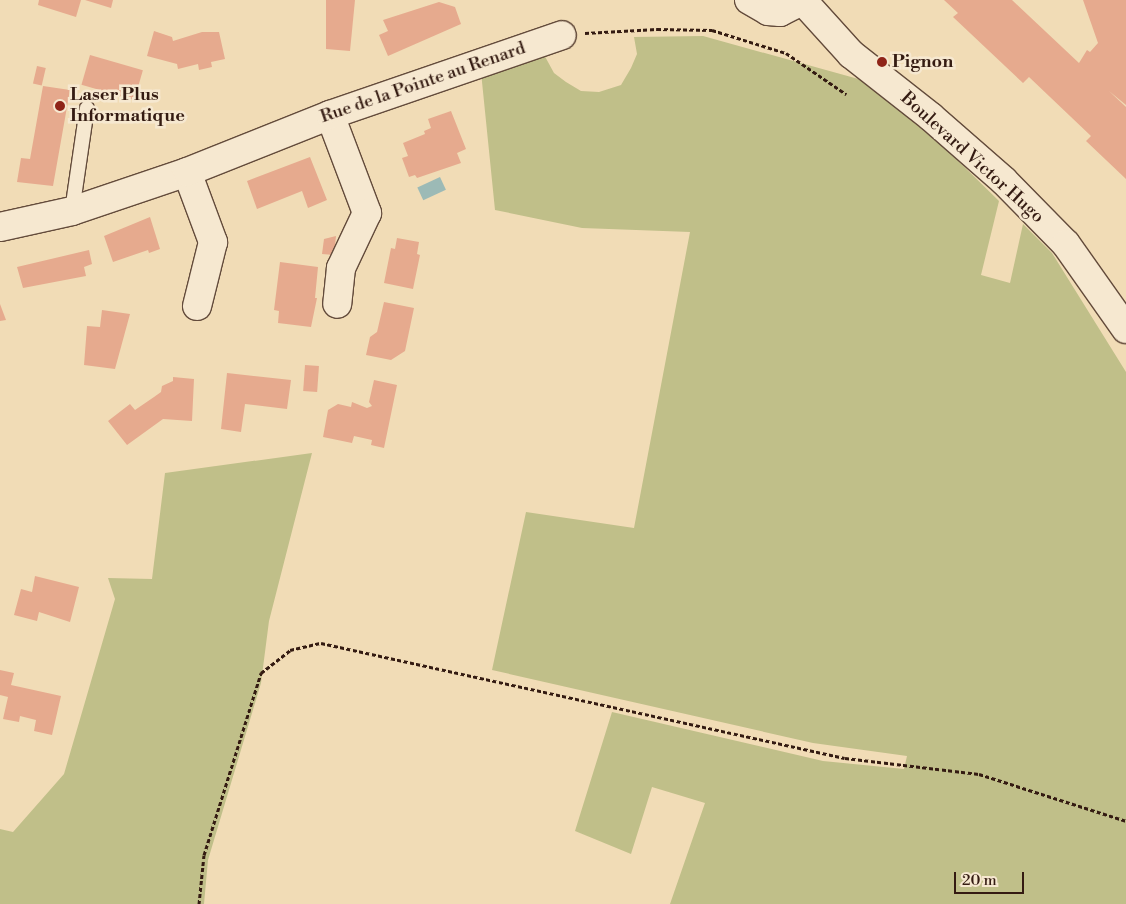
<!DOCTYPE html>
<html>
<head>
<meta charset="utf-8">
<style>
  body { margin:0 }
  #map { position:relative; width:1126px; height:904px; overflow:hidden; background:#f1dcb6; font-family:"Libre Bodoni",serif }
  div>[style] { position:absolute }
  .green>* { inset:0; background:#c0bf89 }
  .water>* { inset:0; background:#9cbab6; transform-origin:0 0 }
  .building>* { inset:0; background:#e6aa8e; transform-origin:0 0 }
  .path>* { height:3px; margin-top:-1.5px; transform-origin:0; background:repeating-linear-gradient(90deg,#341b12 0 4px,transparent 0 6.5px) }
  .roads { filter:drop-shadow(1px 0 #634b3b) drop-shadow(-1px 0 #634b3b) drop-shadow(0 1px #634b3b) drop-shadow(0 -1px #634b3b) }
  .service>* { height:14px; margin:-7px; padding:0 7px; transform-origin:7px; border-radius:7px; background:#f6e8d0 }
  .minor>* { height:28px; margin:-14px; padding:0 14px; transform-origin:14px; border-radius:14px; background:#f6e8d0 }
  .secondary>* { height:28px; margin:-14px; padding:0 14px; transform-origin:14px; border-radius:14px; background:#f6e8d0 }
  .dots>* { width:14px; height:14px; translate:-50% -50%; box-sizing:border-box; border:2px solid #f6e8d0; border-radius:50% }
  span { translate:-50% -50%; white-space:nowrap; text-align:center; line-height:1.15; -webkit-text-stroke:5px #f6e8d0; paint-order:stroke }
  .poi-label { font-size:18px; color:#341b12; font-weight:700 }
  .left { translate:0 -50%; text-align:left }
  .street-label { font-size:18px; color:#341b12 }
  .scale { position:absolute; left:954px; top:872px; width:70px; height:22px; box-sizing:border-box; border:2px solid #341b12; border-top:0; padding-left:6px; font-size:15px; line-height:18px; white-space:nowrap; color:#341b12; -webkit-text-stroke:4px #f6e8d0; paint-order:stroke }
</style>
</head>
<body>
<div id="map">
  <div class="green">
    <i style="clip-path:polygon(703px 36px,862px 80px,946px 149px,999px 201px,981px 275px,1010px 283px,1023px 224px,1052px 253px,1126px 372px,1126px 904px,670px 904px,705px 803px,652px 787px,631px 854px,575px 831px,612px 712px,823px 761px,904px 769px,907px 756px,813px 743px,492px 670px,526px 512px,634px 528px,690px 232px,582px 228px,495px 210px,481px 72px,542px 51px,554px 73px,566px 82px,581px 91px,599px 92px,621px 85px,631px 68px,637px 54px,634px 37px)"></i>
    <i style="clip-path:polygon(312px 453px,269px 621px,261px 683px,208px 860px,204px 904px,0 904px,0 829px,13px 832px,64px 774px,115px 599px,108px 578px,152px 579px,165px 473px)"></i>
  </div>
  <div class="water">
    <i style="left:440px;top:177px;width:14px;height:25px;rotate:65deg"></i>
  </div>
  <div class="building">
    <i style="clip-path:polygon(39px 0,81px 0,76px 17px,38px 5px)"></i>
    <i style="clip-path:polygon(85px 0,113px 0,111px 8px)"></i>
    <i style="clip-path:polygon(326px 0,355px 0,350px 51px,326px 49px)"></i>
    <i style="clip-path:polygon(944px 0,1012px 0,1079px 63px,1087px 50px,1090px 52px,1098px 43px,1083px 0,1126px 0,1126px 105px,1109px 91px,1126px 107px,1126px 179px,1086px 141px,1091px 136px,1029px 77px,1023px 83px,953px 17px,958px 13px)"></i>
    <i style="clip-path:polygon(439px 2px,455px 7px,461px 24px,388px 56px,379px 35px,388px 31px,383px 20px)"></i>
    <i style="clip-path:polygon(154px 31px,172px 37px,173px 41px,202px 32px,219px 32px,225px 59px,211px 62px,212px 67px,199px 70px,198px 64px,178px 69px,177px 64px,147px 56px)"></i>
    <i style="left:90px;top:55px;width:55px;height:31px;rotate:16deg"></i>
    <i style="left:37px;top:66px;width:9px;height:18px;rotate:13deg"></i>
    <i style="clip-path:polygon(43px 86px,70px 90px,53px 186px,17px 182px,21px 158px,30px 159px)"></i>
    <i style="clip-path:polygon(451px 111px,466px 149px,457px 153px,461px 163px,417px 178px,415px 175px,409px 177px,402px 158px,408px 156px,403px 143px,425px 134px,424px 131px,431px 128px,428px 119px)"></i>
    <i style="clip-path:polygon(310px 157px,327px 200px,308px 208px,302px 191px,257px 209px,247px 181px)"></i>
    <i style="clip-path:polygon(150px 217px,160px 249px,149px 253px,148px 250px,113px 262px,104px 236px)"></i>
    <i style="clip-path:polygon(336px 236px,334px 255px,322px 254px,324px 239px)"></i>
    <i style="clip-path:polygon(397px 238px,419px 242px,417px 254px,420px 255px,413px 289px,384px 283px,391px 248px,395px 249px)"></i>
    <i style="clip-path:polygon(89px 250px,92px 264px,84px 267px,86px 276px,23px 288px,17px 267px)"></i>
    <i style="clip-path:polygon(280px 262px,318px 267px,315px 298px,317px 298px,311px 327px,278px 323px,279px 311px,274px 310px)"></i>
    <i style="clip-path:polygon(384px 302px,414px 308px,405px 351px,391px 360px,366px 355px,370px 337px,377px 332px)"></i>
    <i style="clip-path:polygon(0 304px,6px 320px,0 321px)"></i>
    <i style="clip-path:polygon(102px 310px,130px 314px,115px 369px,84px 365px,87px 326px,100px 327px)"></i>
    <i style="left:305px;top:365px;width:14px;height:26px;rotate:4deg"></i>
    <i style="clip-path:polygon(227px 373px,291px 380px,287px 409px,245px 404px,241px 432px,221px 429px)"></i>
    <i style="clip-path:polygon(173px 377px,194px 379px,192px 421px,163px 419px,127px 445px,108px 421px,130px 404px,135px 410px,154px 397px,161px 392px,162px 386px,173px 381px)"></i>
    <i style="clip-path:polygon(374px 380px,397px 385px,384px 448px,371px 445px,372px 440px,354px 436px,352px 443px,323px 437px,328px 410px,338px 404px,351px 407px,352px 402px,367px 408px,372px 406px,369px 402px)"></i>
    <i style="clip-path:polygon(35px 576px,79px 587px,70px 622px,39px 612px,37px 621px,14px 615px,21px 589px,32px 592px)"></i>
    <i style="clip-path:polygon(0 670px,14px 673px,11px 685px,61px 696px,52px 735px,34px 731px,36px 720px,20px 716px,19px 722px,3px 719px,8px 697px,0 695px)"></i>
  </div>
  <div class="path">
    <i style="left:585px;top:33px;width:72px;rotate:-3.2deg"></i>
    <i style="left:657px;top:29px;width:55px;rotate:1deg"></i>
    <i style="left:712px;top:30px;width:77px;rotate:17.3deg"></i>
    <i style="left:786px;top:53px;width:73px;rotate:34.3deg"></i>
    <i style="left:199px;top:904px;width:49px;rotate:-84.2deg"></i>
    <i style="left:204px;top:855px;width:191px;rotate:-72.6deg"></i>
    <i style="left:261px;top:673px;width:37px;rotate:-38deg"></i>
    <i style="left:290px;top:650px;width:32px;rotate:-13deg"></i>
    <i style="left:321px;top:643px;width:536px;rotate:12.38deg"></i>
    <i style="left:845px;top:758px;width:135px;rotate:6.8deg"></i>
    <i style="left:979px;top:774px;width:154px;rotate:17.7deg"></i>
  </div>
  <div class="roads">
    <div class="service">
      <i style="left:72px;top:211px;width:104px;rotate:-81.7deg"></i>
    </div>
    <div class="minor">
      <i style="left:330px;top:115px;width:105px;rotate:69.3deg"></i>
      <i style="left:367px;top:213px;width:61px;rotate:115.3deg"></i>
      <i style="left:341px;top:268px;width:36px;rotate:96deg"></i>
      <i style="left:187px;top:172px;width:75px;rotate:69.6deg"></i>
      <i style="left:213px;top:242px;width:66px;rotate:104deg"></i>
      <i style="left:0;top:227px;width:74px;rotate:-12.5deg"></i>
      <i style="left:72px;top:211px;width:121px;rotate:-18.7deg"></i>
      <i style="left:187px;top:172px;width:154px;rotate:-21.7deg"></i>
      <i style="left:330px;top:115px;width:245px;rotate:-19deg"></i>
    </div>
    <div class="secondary">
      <i style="left:749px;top:0;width:22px;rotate:30deg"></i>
      <i style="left:768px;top:11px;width:12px;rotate:5deg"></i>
      <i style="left:780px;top:12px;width:27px;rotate:-27deg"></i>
      <i style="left:803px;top:1px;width:72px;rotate:47.8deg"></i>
      <i style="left:851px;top:54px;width:102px;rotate:38.2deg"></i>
      <i style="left:931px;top:117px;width:97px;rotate:41.2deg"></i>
      <i style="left:1004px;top:181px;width:88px;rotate:45.5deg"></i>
      <i style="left:1066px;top:244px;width:104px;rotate:54.8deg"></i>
    </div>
  </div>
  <div class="dots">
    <i style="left:882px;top:62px;background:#8f2418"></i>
    <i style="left:60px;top:106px;background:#8f2418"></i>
  </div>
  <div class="poi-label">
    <span class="left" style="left:892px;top:62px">Pignon</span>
    <span class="left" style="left:70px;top:106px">Laser Plus<br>Informatique</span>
  </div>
  <div class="street-label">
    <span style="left:423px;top:83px;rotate:-19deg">Rue de la Pointe au Renard</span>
    <span style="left:972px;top:158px;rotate:42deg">Boulevard Victor Hugo</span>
  </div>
  <div class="scale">20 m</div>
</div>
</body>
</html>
